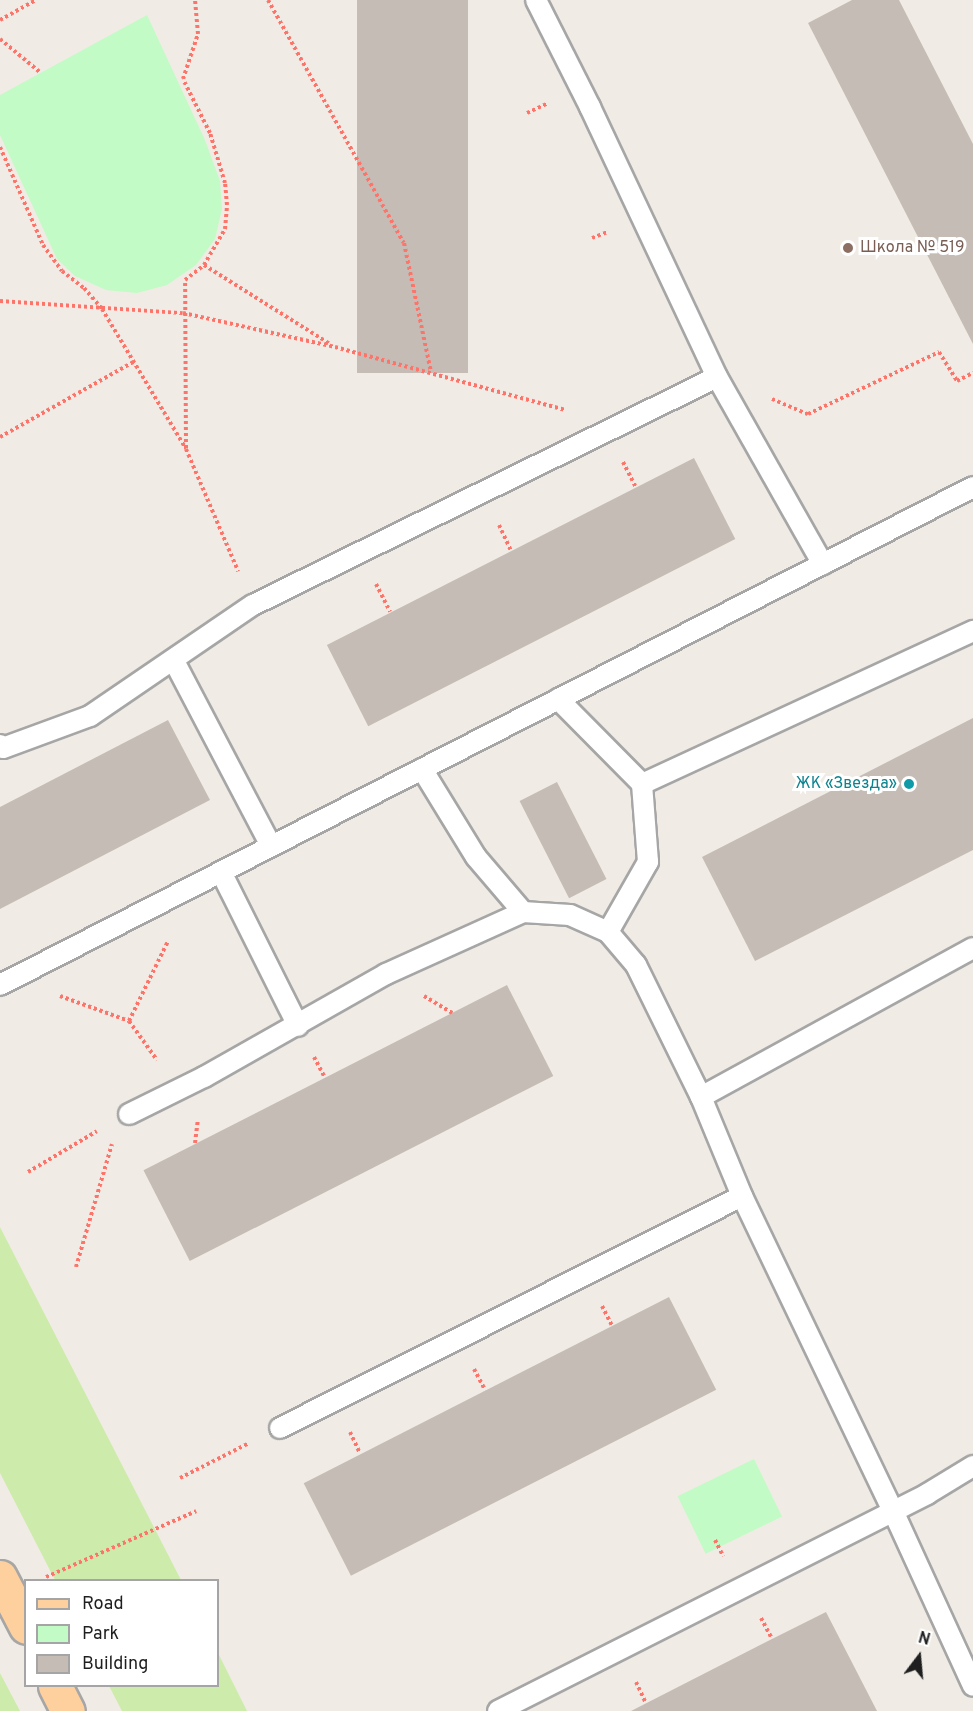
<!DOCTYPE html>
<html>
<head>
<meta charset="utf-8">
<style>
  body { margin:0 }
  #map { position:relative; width:973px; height:1711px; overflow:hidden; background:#f0ece5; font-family:Overpass,sans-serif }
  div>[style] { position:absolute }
  .grass>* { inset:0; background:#cdebab }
  .park>* { inset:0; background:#c2fbc5; transform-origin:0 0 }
  .building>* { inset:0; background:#c5bcb5; transform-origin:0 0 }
  .path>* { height:4px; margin-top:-2px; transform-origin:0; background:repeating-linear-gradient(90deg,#fd746a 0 3px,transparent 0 6px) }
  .roads { filter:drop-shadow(2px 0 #a6a6a6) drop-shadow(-2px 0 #a6a6a6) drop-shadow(0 2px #a6a6a6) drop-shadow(0 -2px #a6a6a6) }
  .lane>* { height:20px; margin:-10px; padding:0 10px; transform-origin:10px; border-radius:10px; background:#fff }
  .primary>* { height:33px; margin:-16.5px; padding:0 16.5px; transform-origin:16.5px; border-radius:16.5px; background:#fed09d }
  .dots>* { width:16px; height:16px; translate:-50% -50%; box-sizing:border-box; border:3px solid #fff; border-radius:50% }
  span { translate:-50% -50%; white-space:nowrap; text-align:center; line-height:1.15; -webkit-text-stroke:6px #fff; paint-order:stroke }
  .education-label { font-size:16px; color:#785e54 }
  .left { translate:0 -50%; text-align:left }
  .culture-label { font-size:16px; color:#0d838f }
  .right { translate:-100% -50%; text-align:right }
  .legend { position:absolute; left:24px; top:1579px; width:195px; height:108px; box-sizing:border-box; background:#fff; border:2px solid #a5a5a5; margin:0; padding:8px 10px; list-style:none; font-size:18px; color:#1f1f1f }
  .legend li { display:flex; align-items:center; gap:12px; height:30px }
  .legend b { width:30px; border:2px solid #a5a5a5 }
  .north { position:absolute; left:889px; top:1627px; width:60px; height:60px; -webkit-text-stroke:4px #fff; paint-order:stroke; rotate:16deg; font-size:16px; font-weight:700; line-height:24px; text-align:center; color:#1f1f1f }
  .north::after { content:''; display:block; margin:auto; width:21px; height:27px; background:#1f1f1f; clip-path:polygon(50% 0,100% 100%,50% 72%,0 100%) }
</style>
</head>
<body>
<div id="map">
  <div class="grass">
    <i style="clip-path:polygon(0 1227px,181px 1580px,55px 1580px,0 1473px)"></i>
    <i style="clip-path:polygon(218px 1653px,247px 1711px,122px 1711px,109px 1686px,218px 1686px)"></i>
    <i style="clip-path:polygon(0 1673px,20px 1711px,0 1711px)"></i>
  </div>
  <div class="park">
    <i style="clip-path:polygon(147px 15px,205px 140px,220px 181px,222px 209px,215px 239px,196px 265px,167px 285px,137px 293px,106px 290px,75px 276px,57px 259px,0 135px,0 95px)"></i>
    <i style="left:754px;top:1459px;width:64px;height:85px;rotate:64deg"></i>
  </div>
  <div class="building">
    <i style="left:357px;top:0;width:111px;height:373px"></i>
    <i style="clip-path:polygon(852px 0,899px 0,973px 144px,973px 344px,808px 23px)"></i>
    <i style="left:694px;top:458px;width:91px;height:412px;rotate:63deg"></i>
    <i style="clip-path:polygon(973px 718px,973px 850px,755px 961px,702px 857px)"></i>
    <i style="clip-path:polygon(168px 720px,210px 800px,0 909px,0 807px)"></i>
    <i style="left:557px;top:782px;width:109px;height:42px;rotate:63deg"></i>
    <i style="left:507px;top:985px;width:102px;height:408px;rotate:63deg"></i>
    <i style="left:669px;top:1297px;width:104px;height:410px;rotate:63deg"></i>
    <i style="clip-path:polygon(826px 1612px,877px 1711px,631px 1711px,772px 1639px)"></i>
  </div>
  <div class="path">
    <i style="left:268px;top:0;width:278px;rotate:60.8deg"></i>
    <i style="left:404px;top:243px;width:132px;rotate:78.2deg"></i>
    <i style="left:0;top:20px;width:41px;rotate:-29.1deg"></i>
    <i style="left:0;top:39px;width:53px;rotate:39.7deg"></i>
    <i style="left:527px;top:113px;width:23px;rotate:-25deg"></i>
    <i style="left:0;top:147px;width:107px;rotate:66.3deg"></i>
    <i style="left:43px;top:245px;width:32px;rotate:54deg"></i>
    <i style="left:62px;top:271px;width:28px;rotate:38deg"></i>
    <i style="left:84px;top:288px;width:28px;rotate:49deg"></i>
    <i style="left:102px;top:309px;width:163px;rotate:59deg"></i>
    <i style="left:186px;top:449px;width:133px;rotate:66.9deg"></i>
    <i style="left:592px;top:238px;width:17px;rotate:-21deg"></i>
    <i style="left:204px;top:265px;width:149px;rotate:32.1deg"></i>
    <i style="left:0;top:301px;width:183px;rotate:3.8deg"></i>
    <i style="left:183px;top:313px;width:156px;rotate:12.6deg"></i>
    <i style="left:335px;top:347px;width:238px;rotate:15.3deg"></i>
    <i style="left:772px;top:399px;width:39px;rotate:23deg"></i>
    <i style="left:808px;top:414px;width:145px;rotate:-25.3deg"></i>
    <i style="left:939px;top:352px;width:34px;rotate:58deg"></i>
    <i style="left:957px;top:381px;width:18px;rotate:-27deg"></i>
    <i style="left:0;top:437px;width:155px;rotate:-29.4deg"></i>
    <i style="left:186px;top:448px;width:168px;rotate:-90.3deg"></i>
    <i style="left:185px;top:280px;width:24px;rotate:-38deg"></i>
    <i style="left:204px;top:265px;width:42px;rotate:-59.7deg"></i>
    <i style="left:225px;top:229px;width:24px;rotate:-85deg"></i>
    <i style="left:227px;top:205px;width:22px;rotate:-95deg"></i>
    <i style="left:225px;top:183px;width:52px;rotate:-106.7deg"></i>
    <i style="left:210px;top:133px;width:60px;rotate:-116.6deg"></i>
    <i style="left:183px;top:79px;width:47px;rotate:-71.6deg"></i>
    <i style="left:198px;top:34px;width:34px;rotate:-95deg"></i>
    <i style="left:623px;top:462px;width:29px;rotate:63deg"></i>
    <i style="left:499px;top:525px;width:29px;rotate:65deg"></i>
    <i style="left:376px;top:584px;width:31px;rotate:63deg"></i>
    <i style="left:60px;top:996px;width:73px;rotate:19.9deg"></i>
    <i style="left:129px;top:1021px;width:48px;rotate:54.3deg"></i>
    <i style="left:424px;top:996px;width:33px;rotate:31deg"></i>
    <i style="left:129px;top:1021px;width:89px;rotate:-64deg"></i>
    <i style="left:314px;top:1057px;width:24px;rotate:62deg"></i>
    <i style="left:195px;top:1143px;width:23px;rotate:-83deg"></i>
    <i style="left:28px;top:1172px;width:80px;rotate:-30.7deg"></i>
    <i style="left:76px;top:1267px;width:128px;rotate:-73.7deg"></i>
    <i style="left:602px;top:1306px;width:22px;rotate:63deg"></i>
    <i style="left:474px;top:1369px;width:24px;rotate:62deg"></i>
    <i style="left:350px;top:1432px;width:23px;rotate:65deg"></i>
    <i style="left:180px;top:1478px;width:77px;rotate:-26.9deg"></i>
    <i style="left:715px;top:1540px;width:18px;rotate:63deg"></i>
    <i style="left:46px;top:1577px;width:164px;rotate:-23.7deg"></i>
    <i style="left:761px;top:1618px;width:24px;rotate:62deg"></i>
    <i style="left:636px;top:1682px;width:23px;rotate:65deg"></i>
  </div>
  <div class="roads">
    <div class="lane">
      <i style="left:536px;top:0;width:120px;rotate:63.2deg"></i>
      <i style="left:590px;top:107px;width:298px;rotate:64.8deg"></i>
      <i style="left:717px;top:377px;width:215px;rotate:60.5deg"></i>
      <i style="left:174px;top:661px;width:209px;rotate:62.3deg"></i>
      <i style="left:558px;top:699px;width:120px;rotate:45.3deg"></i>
      <i style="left:642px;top:784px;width:365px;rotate:-24.8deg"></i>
      <i style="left:0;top:745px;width:4px;rotate:45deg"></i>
      <i style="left:3px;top:748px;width:93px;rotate:-20.2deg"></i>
      <i style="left:90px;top:716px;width:197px;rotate:-34.3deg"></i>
      <i style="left:253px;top:605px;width:517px;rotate:-26.17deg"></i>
      <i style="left:422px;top:769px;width:103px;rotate:58.5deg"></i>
      <i style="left:476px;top:857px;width:72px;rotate:49.5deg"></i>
      <i style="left:523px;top:912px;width:47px;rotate:3.7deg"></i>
      <i style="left:570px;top:915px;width:42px;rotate:24.1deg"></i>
      <i style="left:608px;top:932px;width:43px;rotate:49.7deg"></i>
      <i style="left:636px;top:965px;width:147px;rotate:63.8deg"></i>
      <i style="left:701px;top:1097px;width:107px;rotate:67.5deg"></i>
      <i style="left:742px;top:1196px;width:349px;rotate:64.4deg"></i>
      <i style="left:893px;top:1511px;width:192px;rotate:65.4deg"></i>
      <i style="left:221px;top:872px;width:172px;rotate:63.4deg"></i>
      <i style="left:608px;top:932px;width:81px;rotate:-60.3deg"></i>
      <i style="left:648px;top:862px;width:78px;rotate:-94.4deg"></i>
      <i style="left:0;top:985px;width:1093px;rotate:-27.1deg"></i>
      <i style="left:701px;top:1097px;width:310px;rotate:-28.7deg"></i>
      <i style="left:129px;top:1114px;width:84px;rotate:-26.3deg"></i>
      <i style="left:204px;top:1077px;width:209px;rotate:-29.5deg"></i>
      <i style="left:386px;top:974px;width:150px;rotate:-24.3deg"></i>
      <i style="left:280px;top:1428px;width:517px;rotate:-26.66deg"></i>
      <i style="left:498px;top:1711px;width:481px;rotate:-26.8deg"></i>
      <i style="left:927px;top:1494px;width:54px;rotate:-31.3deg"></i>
    </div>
    <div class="primary">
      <i style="left:0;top:1577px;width:56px;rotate:62.5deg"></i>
      <i style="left:55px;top:1686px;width:28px;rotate:63deg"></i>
    </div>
  </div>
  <div class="dots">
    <i style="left:848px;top:248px;background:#8d6e63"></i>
    <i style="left:909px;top:784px;background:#0f9aa8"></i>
  </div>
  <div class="education-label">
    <span class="left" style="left:860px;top:248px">Школа № 519</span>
  </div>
  <div class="culture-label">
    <span class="right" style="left:897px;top:784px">ЖК «Звезда»</span>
  </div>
  <ul class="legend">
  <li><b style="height:8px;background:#fed09d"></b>Road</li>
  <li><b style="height:16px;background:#c2fbc5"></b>Park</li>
  <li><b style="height:16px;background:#c5bcb5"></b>Building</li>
  </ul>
  <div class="north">N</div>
</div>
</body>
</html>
